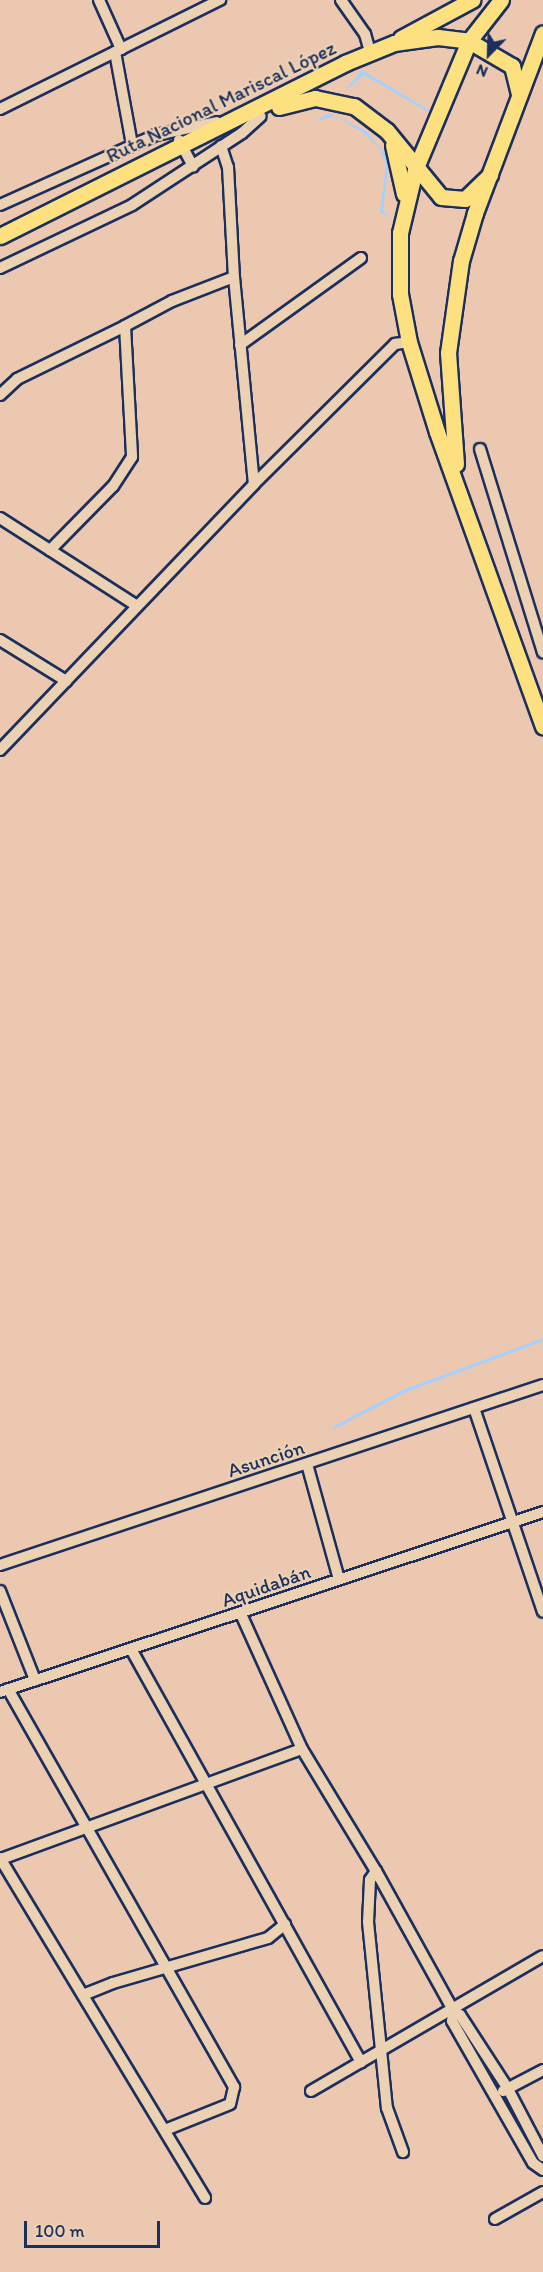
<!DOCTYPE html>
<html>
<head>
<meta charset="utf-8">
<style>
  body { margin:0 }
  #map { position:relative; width:543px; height:2272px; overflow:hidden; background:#edc8b1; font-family:Itim,sans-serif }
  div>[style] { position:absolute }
  .water>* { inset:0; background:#a4d1ff }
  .stream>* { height:3px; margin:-1.5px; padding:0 1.5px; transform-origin:1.5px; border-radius:1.5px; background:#a4d1ff }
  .roads { filter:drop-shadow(2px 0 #1b2f5e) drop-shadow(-2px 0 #1b2f5e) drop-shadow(0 2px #1b2f5e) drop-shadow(0 -2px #1b2f5e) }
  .minor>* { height:10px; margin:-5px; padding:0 5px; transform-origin:5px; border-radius:5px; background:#ecd1b3 }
  .highway>* { height:15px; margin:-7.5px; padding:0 7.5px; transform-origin:7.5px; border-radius:7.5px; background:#fde080 }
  span { translate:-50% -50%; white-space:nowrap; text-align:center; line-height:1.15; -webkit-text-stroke:4.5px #ecd1b3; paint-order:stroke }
  .street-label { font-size:20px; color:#1b2f5e }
  .north { position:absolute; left:459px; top:24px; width:60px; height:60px; -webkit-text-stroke:4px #ecd1b3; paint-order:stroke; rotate:203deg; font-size:16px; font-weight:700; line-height:24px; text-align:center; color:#1b2f5e }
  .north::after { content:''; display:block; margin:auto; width:21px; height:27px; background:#1b2f5e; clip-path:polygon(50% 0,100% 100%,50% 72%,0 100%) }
  .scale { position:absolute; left:24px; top:2221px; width:136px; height:27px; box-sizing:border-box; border:3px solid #1b2f5e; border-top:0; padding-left:8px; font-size:18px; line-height:21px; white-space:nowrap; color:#1b2f5e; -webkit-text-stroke:4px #ecd1b3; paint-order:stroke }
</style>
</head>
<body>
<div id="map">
  <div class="water">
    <i style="clip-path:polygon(362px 70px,429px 110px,428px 112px,364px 75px,344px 92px)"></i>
    <i style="clip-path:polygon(329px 113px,366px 131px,389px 158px,383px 211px,393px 219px,380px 212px,386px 164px,380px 149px,364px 133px,334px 116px,315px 122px)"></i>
  </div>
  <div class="stream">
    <i style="left:334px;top:1427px;width:78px;rotate:-27.6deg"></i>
    <i style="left:403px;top:1391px;width:149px;rotate:-20.4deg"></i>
  </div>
  <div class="roads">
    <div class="minor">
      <i style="left:99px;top:0;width:54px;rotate:65.8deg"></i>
      <i style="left:341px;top:0;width:42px;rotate:54.8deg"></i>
      <i style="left:365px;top:34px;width:18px;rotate:74deg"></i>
      <i style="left:115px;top:52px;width:95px;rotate:79.6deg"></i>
      <i style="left:0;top:109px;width:246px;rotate:-26.4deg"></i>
      <i style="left:179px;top:140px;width:30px;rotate:62deg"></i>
      <i style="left:221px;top:146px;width:22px;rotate:72deg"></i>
      <i style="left:228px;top:167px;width:110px;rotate:86.9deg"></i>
      <i style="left:234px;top:277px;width:208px;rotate:84.5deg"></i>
      <i style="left:0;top:205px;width:171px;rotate:-24.2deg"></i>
      <i style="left:156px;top:135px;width:62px;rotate:-12deg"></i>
      <i style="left:0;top:268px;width:146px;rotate:-25.5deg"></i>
      <i style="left:132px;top:205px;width:131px;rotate:-33.2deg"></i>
      <i style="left:242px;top:133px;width:25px;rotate:-42deg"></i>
      <i style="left:125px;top:326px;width:53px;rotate:-28deg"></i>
      <i style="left:172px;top:301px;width:66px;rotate:-21.2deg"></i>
      <i style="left:240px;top:345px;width:149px;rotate:-35.7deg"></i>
      <i style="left:0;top:395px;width:23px;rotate:-43deg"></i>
      <i style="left:17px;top:379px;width:120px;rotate:-26.1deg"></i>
      <i style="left:125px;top:326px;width:131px;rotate:86.9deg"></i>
      <i style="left:132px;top:457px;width:35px;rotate:123deg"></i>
      <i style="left:113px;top:486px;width:90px;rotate:134.5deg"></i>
      <i style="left:480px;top:449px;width:213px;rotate:72.8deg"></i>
      <i style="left:0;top:518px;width:163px;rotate:32.7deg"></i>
      <i style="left:0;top:640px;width:78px;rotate:31.8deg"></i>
      <i style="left:0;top:750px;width:368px;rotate:-46.3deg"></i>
      <i style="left:254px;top:484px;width:199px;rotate:-44.8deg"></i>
      <i style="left:395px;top:344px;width:14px;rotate:-8deg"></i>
      <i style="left:474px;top:1408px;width:215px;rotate:71.3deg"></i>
      <i style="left:307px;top:1464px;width:119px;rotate:74.5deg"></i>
      <i style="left:0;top:1565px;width:572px;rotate:-18.34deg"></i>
      <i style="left:0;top:1591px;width:96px;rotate:68.5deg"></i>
      <i style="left:241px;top:1614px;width:148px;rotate:65.7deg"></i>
      <i style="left:302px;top:1749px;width:143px;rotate:58.8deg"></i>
      <i style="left:376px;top:1871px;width:161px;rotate:61deg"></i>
      <i style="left:454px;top:2012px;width:9px;rotate:103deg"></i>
      <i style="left:452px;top:2021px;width:163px;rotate:60.3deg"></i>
      <i style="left:533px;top:2163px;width:12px;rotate:35deg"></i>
      <i style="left:131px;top:1649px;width:473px;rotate:60.9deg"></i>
      <i style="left:8px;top:1689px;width:458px;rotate:60.4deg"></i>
      <i style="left:234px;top:2087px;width:17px;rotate:103deg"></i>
      <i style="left:230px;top:2104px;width:70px;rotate:158.2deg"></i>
      <i style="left:0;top:1692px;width:572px;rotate:-18.34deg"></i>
      <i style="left:0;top:1858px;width:397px;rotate:58.9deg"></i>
      <i style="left:1px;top:1859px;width:320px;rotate:-20.1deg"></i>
      <i style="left:376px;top:1871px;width:11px;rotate:124deg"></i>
      <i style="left:370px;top:1880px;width:42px;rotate:92.7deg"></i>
      <i style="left:368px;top:1922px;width:187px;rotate:84.2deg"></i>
      <i style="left:387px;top:2108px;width:47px;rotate:70deg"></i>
      <i style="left:83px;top:1995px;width:32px;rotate:-22deg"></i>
      <i style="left:113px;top:1983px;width:161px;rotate:-16.2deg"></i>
      <i style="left:268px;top:1938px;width:22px;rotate:-39deg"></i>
      <i style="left:454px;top:2012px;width:7px;rotate:27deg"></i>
      <i style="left:460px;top:2015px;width:88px;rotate:57deg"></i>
      <i style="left:508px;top:2089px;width:76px;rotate:62.4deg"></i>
      <i style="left:311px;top:2091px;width:268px;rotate:-30.2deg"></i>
      <i style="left:503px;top:2091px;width:45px;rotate:-27.7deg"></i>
      <i style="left:495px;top:2219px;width:55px;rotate:-29.4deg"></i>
    </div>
    <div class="highway">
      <i style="left:501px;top:0;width:52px;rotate:128deg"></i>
      <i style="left:469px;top:41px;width:140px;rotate:112.7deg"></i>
      <i style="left:415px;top:170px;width:65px;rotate:103.4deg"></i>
      <i style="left:400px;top:233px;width:61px;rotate:90deg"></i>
      <i style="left:400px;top:294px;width:49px;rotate:79.4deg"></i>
      <i style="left:409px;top:342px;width:94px;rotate:72.7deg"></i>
      <i style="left:437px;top:432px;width:313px;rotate:70.2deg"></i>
      <i style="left:401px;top:38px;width:81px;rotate:-28.2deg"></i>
      <i style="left:279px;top:107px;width:37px;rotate:-14deg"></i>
      <i style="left:315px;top:98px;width:40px;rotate:12deg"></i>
      <i style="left:354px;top:106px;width:41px;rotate:37.1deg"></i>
      <i style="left:387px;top:131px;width:85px;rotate:50.7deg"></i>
      <i style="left:441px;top:197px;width:24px;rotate:5deg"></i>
      <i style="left:465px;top:199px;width:35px;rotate:-44deg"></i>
      <i style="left:393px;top:145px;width:50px;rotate:77.3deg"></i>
      <i style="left:0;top:236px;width:386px;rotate:-26.6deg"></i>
      <i style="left:345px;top:63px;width:53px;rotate:-22.2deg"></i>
      <i style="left:394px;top:43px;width:44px;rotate:-7.8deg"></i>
      <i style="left:438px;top:37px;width:31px;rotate:7deg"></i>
      <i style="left:469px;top:41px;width:50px;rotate:30.2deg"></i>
      <i style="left:512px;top:66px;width:30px;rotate:76deg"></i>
      <i style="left:456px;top:464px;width:111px;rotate:-94.1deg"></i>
      <i style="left:448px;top:353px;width:93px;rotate:-82deg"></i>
      <i style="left:461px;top:261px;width:50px;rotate:-73.7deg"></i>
      <i style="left:475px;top:213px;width:192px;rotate:-69.3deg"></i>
    </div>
  </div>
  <div class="street-label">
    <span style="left:221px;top:102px;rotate:-26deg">Ruta Nacional Mariscal López</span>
    <span style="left:266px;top:1459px;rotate:-18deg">Asunción</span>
    <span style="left:266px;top:1586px;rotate:-19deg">Aquidabán</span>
  </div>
  <div class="north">N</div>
  <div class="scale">100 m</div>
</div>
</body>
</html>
